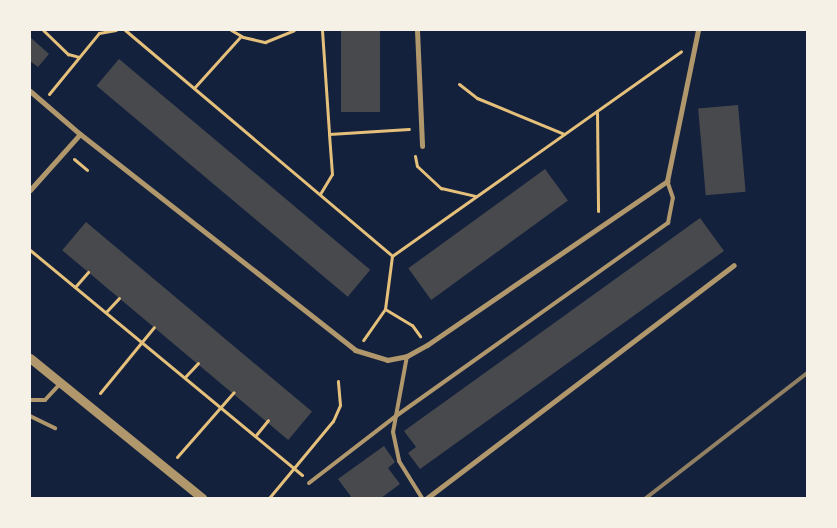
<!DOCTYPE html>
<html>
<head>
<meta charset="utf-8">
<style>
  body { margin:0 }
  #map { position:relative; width:837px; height:528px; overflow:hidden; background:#14213d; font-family:Helvetica,sans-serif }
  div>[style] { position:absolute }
  .building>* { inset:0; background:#48494c; transform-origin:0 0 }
  .path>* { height:3px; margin:-1.5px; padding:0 1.5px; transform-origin:1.5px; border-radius:1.5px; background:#e5c07b }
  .service>* { height:4px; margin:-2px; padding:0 2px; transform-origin:2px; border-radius:2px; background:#b1986c }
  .minor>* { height:5px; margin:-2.5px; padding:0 2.5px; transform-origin:2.5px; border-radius:2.5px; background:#b1986c }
  .tertiary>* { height:9px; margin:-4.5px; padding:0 4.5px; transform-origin:4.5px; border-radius:4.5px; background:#b1986c }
  .rail>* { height:4px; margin:-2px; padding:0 2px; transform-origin:2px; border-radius:2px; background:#918062 }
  span { translate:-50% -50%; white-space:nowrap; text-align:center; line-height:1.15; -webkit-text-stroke:5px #f6f1e7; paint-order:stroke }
  .frame { position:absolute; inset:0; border:31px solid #f6f1e7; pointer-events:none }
</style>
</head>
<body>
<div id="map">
  <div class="building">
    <i style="left:341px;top:30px;width:39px;height:82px"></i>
    <i style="clip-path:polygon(30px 37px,49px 54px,38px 67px,30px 61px)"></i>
    <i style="left:119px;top:59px;width:328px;height:35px;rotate:40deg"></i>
    <i style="left:738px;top:105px;width:87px;height:40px;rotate:85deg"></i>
    <i style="left:545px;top:169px;width:39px;height:169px;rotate:54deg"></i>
    <i style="clip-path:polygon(700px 218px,724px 251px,420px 469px,408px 453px,416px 447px,404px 431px)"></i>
    <i style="left:86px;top:222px;width:295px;height:37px;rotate:40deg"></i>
    <i style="clip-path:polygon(384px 446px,395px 462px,388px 468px,400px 484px,381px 498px,352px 498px,338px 479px)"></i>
  </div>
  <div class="path">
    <i style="left:43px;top:30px;width:35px;rotate:44deg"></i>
    <i style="left:68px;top:54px;width:11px;rotate:15deg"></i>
    <i style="left:125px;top:30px;width:350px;rotate:40.2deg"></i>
    <i style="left:392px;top:256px;width:53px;rotate:97.5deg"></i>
    <i style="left:385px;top:309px;width:38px;rotate:125deg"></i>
    <i style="left:231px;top:30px;width:14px;rotate:30deg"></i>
    <i style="left:243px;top:37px;width:23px;rotate:13deg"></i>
    <i style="left:265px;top:42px;width:31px;rotate:-22deg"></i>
    <i style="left:322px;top:30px;width:104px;rotate:86.1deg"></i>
    <i style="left:329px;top:134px;width:80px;rotate:-3.6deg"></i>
    <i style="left:459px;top:84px;width:23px;rotate:38deg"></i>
    <i style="left:477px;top:98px;width:94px;rotate:22.5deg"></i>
    <i style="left:194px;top:88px;width:70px;rotate:-47.9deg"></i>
    <i style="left:49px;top:94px;width:79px;rotate:-50.7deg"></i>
    <i style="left:99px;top:33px;width:17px;rotate:-10deg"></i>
    <i style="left:597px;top:111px;width:100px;rotate:89.4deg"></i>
    <i style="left:415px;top:156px;width:10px;rotate:79deg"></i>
    <i style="left:417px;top:166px;width:33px;rotate:43deg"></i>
    <i style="left:441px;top:188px;width:36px;rotate:13deg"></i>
    <i style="left:74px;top:159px;width:17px;rotate:40deg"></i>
    <i style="left:320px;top:194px;width:23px;rotate:-59deg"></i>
    <i style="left:332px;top:174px;width:40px;rotate:-94.3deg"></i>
    <i style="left:30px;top:250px;width:353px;rotate:39.6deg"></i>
    <i style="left:392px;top:256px;width:354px;rotate:-35.3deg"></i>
    <i style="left:75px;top:287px;width:20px;rotate:-49deg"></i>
    <i style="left:385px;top:309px;width:31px;rotate:31deg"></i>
    <i style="left:412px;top:325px;width:14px;rotate:54deg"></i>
    <i style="left:106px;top:312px;width:19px;rotate:-47deg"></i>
    <i style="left:185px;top:377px;width:19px;rotate:-47deg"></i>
    <i style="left:100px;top:393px;width:85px;rotate:-50.7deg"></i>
    <i style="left:256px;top:435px;width:19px;rotate:-51deg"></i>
    <i style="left:177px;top:457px;width:86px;rotate:-48.8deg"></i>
    <i style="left:269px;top:498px;width:100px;rotate:-50.3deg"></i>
    <i style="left:333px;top:421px;width:17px;rotate:-66deg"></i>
    <i style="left:340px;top:405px;width:24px;rotate:-95deg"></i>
  </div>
  <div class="service">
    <i style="left:407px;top:356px;width:77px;rotate:100.4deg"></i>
    <i style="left:393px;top:432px;width:30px;rotate:78deg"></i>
    <i style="left:399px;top:461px;width:44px;rotate:58.1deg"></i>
    <i style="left:30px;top:400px;width:15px"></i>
    <i style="left:45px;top:400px;width:23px;rotate:-47deg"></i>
    <i style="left:30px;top:416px;width:28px;rotate:26deg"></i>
    <i style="left:309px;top:483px;width:110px;rotate:-37.6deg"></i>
    <i style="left:396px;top:416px;width:334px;rotate:-35.4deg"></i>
    <i style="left:668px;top:223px;width:25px;rotate:-79deg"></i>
    <i style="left:673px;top:198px;width:18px;rotate:-109deg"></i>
  </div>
  <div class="minor">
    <i style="left:417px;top:30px;width:116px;rotate:87.5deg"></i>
    <i style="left:30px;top:91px;width:66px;rotate:40.7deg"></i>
    <i style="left:80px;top:134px;width:350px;rotate:38.1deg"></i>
    <i style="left:355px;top:350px;width:34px;rotate:17deg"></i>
    <i style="left:387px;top:360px;width:20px;rotate:-11deg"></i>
    <i style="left:407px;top:356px;width:23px;rotate:-29deg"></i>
    <i style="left:427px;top:345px;width:291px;rotate:-34.3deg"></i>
    <i style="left:667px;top:181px;width:154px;rotate:-78.4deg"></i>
    <i style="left:30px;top:190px;width:75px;rotate:-48.2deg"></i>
    <i style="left:427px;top:498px;width:385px;rotate:-37.2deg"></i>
  </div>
  <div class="tertiary">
    <i style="left:30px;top:358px;width:222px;rotate:39.1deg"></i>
  </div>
  <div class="rail">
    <i style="left:646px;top:498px;width:204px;rotate:-37.8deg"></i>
  </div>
  <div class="frame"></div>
</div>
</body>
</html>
